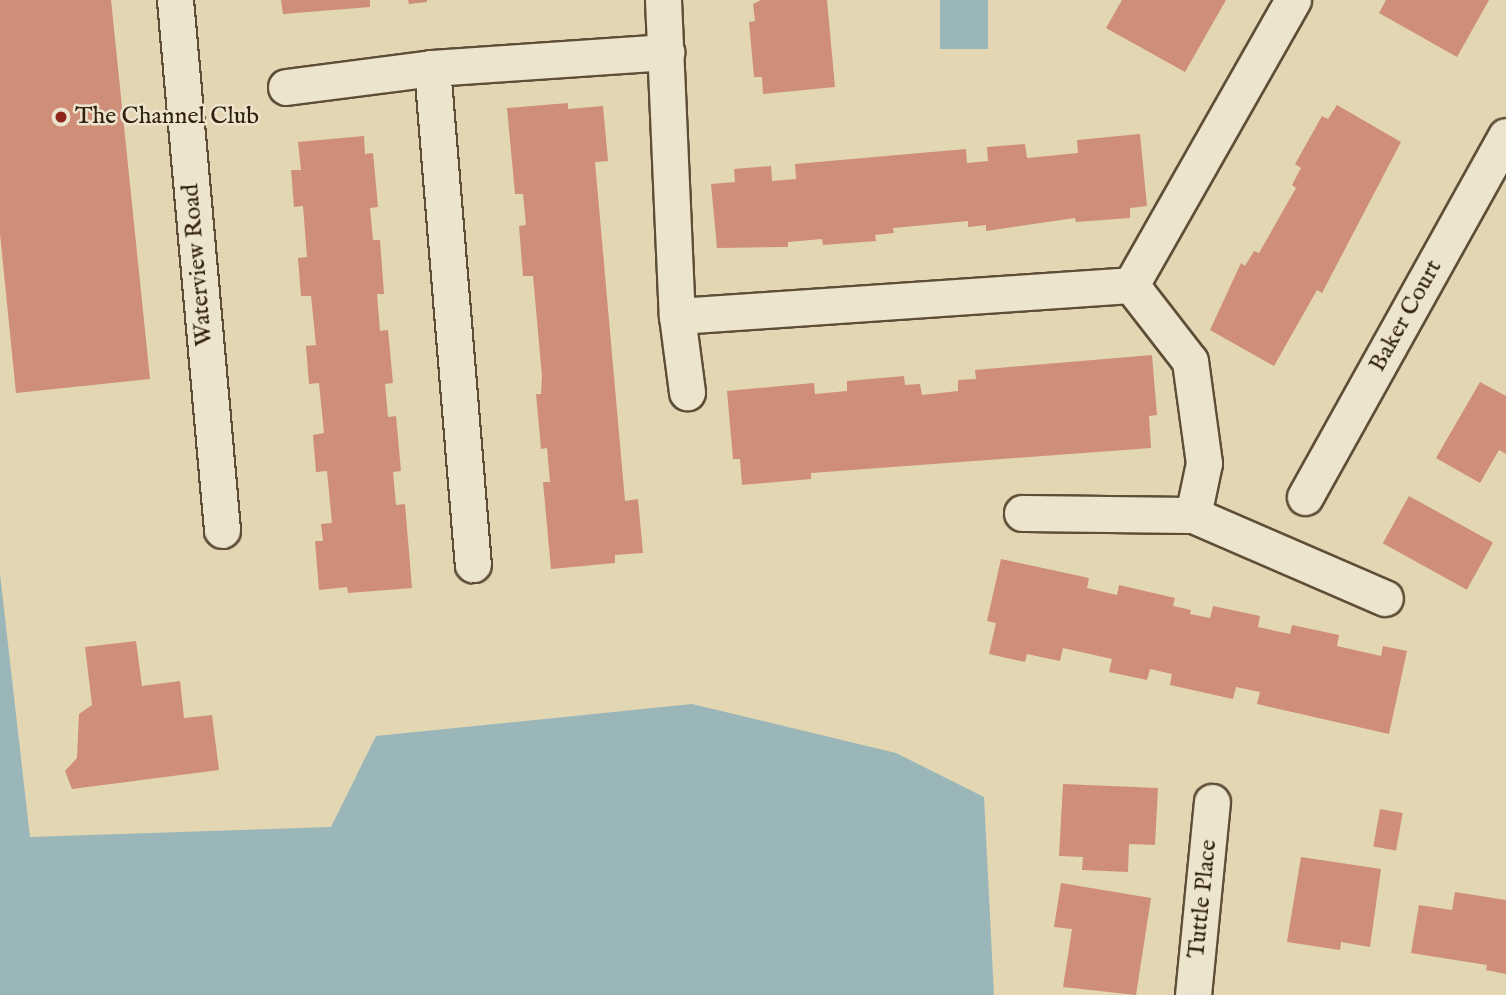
<!DOCTYPE html>
<html>
<head>
<meta charset="utf-8">
<style>
  body { margin:0 }
  #map { position:relative; width:1506px; height:995px; overflow:hidden; background:#e3d6b3; font-family:"IM FELL English",serif }
  div>[style] { position:absolute }
  .water>* { inset:0; background:#9bb6b8; transform-origin:0 0 }
  .building>* { inset:0; background:#ce8e78; transform-origin:0 0 }
  .roads { filter:drop-shadow(2px 0 #5e4e37) drop-shadow(-2px 0 #5e4e37) drop-shadow(0 2px #5e4e37) drop-shadow(0 -2px #5e4e37) }
  .street>* { height:35px; margin:-17.5px; padding:0 17.5px; transform-origin:17.5px; border-radius:17.5px; background:#ede4ce }
  .dots>* { width:19px; height:19px; translate:-50% -50%; box-sizing:border-box; border:4px solid #ede4ce; border-radius:50% }
  span { translate:-50% -50%; white-space:nowrap; text-align:center; line-height:1.15; -webkit-text-stroke:5px #ede4ce; paint-order:stroke }
  .poi-label { font-size:24px; color:#31210e }
  .left { translate:0 -50%; text-align:left }
  .street-label { font-size:24px; color:#31210e }
</style>
</head>
<body>
<div id="map">
  <div class="water">
    <i style="left:940px;top:0;width:48px;height:49px"></i>
    <i style="clip-path:polygon(0 574px,30px 837px,331px 827px,376px 736px,692px 704px,896px 753px,984px 797px,994px 995px,0 995px)"></i>
  </div>
  <div class="building">
    <i style="clip-path:polygon(0 0,111px 0,150px 379px,16px 393px,0 234px)"></i>
    <i style="clip-path:polygon(281px 0,370px 0,370px 7px,283px 14px)"></i>
    <i style="clip-path:polygon(408px 0,427px 0,427px 2px,409px 4px)"></i>
    <i style="clip-path:polygon(761px 0,827px 0,835px 87px,763px 94px,762px 77px,754px 77px,749px 22px,755px 21px,753px 4px)"></i>
    <i style="clip-path:polygon(1122px 0,1226px 0,1185px 72px,1106px 28px)"></i>
    <i style="clip-path:polygon(1386px 0,1489px 0,1457px 57px,1379px 13px)"></i>
    <i style="clip-path:polygon(568px 103px,568px 109px,603px 106px,608px 161px,595px 162px,625px 501px,638px 499px,643px 553px,615px 555px,615px 563px,551px 569px,543px 482px,550px 482px,547px 448px,541px 449px,536px 394px,541px 394px,542px 376px,533px 276px,523px 276px,519px 226px,526px 225px,523px 194px,515px 194px,507px 108px)"></i>
    <i style="clip-path:polygon(1337px 105px,1401px 142px,1322px 293px,1317px 290px,1274px 366px,1210px 330px,1241px 263px,1245px 266px,1254px 251px,1259px 253px,1296px 188px,1292px 185px,1301px 168px,1295px 164px,1322px 116px,1328px 119px)"></i>
    <i style="clip-path:polygon(1140px 134px,1147px 206px,1130px 208px,1130px 218px,1076px 222px,1075px 218px,986px 231px,986px 225px,968px 227px,968px 221px,893px 228px,894px 233px,875px 235px,876px 241px,823px 245px,822px 239px,788px 242px,788px 247px,717px 248px,711px 184px,735px 182px,734px 169px,771px 166px,772px 181px,796px 179px,795px 164px,966px 149px,967px 163px,988px 161px,987px 147px,1025px 144px,1027px 158px,1078px 153px,1077px 140px)"></i>
    <i style="clip-path:polygon(364px 136px,365px 154px,373px 153px,378px 207px,370px 208px,373px 240px,380px 240px,384px 294px,377px 294px,380px 331px,388px 330px,393px 383px,385px 384px,388px 417px,396px 416px,401px 471px,393px 472px,396px 505px,405px 504px,412px 588px,348px 593px,347px 587px,319px 590px,315px 541px,323px 541px,321px 524px,332px 523px,327px 471px,316px 472px,313px 435px,324px 433px,319px 383px,309px 384px,306px 346px,316px 345px,311px 296px,301px 296px,298px 258px,307px 257px,303px 206px,294px 207px,291px 170px,301px 170px,298px 142px)"></i>
    <i style="clip-path:polygon(1152px 355px,1157px 415px,1149px 416px,1151px 448px,811px 473px,811px 479px,742px 485px,740px 459px,733px 459px,727px 391px,814px 383px,815px 394px,847px 391px,847px 381px,904px 376px,905px 385px,920px 384px,922px 395px,958px 391px,958px 380px,976px 379px,975px 370px)"></i>
    <i style="clip-path:polygon(1480px 382px,1506px 396px,1506px 454px,1499px 450px,1480px 483px,1436px 458px)"></i>
    <i style="left:1409px;top:496px;width:96px;height:54px;rotate:29deg"></i>
    <i style="clip-path:polygon(1001px 559px,1089px 578px,1087px 588px,1117px 595px,1119px 585px,1175px 598px,1173px 606px,1191px 610px,1190px 614px,1210px 618px,1213px 606px,1260px 616px,1258px 627px,1290px 634px,1292px 625px,1339px 635px,1337px 646px,1381px 656px,1383px 646px,1407px 651px,1389px 734px,1257px 704px,1260px 692px,1236px 687px,1233px 699px,1170px 685px,1172px 674px,1150px 669px,1147px 680px,1109px 672px,1112px 659px,1063px 648px,1060px 661px,1027px 654px,1025px 662px,989px 654px,996px 623px,987px 621px)"></i>
    <i style="clip-path:polygon(136px 641px,142px 686px,180px 681px,184px 718px,212px 715px,219px 770px,72px 789px,65px 771px,77px 758px,79px 714px,92px 705px,85px 647px)"></i>
    <i style="clip-path:polygon(1063px 784px,1158px 788px,1155px 845px,1129px 844px,1128px 872px,1082px 870px,1083px 857px,1059px 856px)"></i>
    <i style="left:1380px;top:809px;width:23px;height:38px;rotate:10deg"></i>
    <i style="clip-path:polygon(1301px 857px,1381px 869px,1370px 947px,1341px 942px,1340px 950px,1287px 942px)"></i>
    <i style="clip-path:polygon(1061px 883px,1151px 898px,1136px 995px,1063px 987px,1072px 929px,1054px 927px)"></i>
    <i style="clip-path:polygon(1455px 892px,1506px 900px,1506px 974px,1486px 970px,1487px 965px,1411px 953px,1419px 905px,1452px 910px)"></i>
  </div>
  <div class="roads">
    <div class="street">
      <i style="left:175px;top:0;width:532px;rotate:84.93deg"></i>
      <i style="left:663px;top:0;width:316px;rotate:87.5deg"></i>
      <i style="left:677px;top:316px;width:77px;rotate:82.5deg"></i>
      <i style="left:432px;top:68px;width:498px;rotate:85.3deg"></i>
      <i style="left:286px;top:87px;width:147px;rotate:-7.4deg"></i>
      <i style="left:432px;top:68px;width:235px;rotate:-3.9deg"></i>
      <i style="left:1131px;top:285px;width:96px;rotate:52.2deg"></i>
      <i style="left:1190px;top:361px;width:103px;rotate:82.2deg"></i>
      <i style="left:1204px;top:463px;width:53px;rotate:101.9deg"></i>
      <i style="left:677px;top:316px;width:455px;rotate:-3.9deg"></i>
      <i style="left:1131px;top:285px;width:328px;rotate:-60.4deg"></i>
      <i style="left:1305px;top:497px;width:413px;rotate:-60.9deg"></i>
      <i style="left:1022px;top:513px;width:171px;rotate:0.7deg"></i>
      <i style="left:1193px;top:515px;width:209px;rotate:23.4deg"></i>
      <i style="left:1193px;top:995px;width:194px;rotate:-84.4deg"></i>
    </div>
  </div>
  <div class="dots">
    <i style="left:61px;top:117px;background:#8f2418"></i>
  </div>
  <div class="poi-label">
    <span class="left" style="left:75px;top:117px">The Channel Club</span>
  </div>
  <div class="street-label">
    <span style="left:198px;top:265px;rotate:-95deg">Waterview Road</span>
    <span style="left:1406px;top:316px;rotate:-61deg">Baker Court</span>
    <span style="left:1203px;top:899px;rotate:-84deg">Tuttle Place</span>
  </div>
</div>
</body>
</html>
